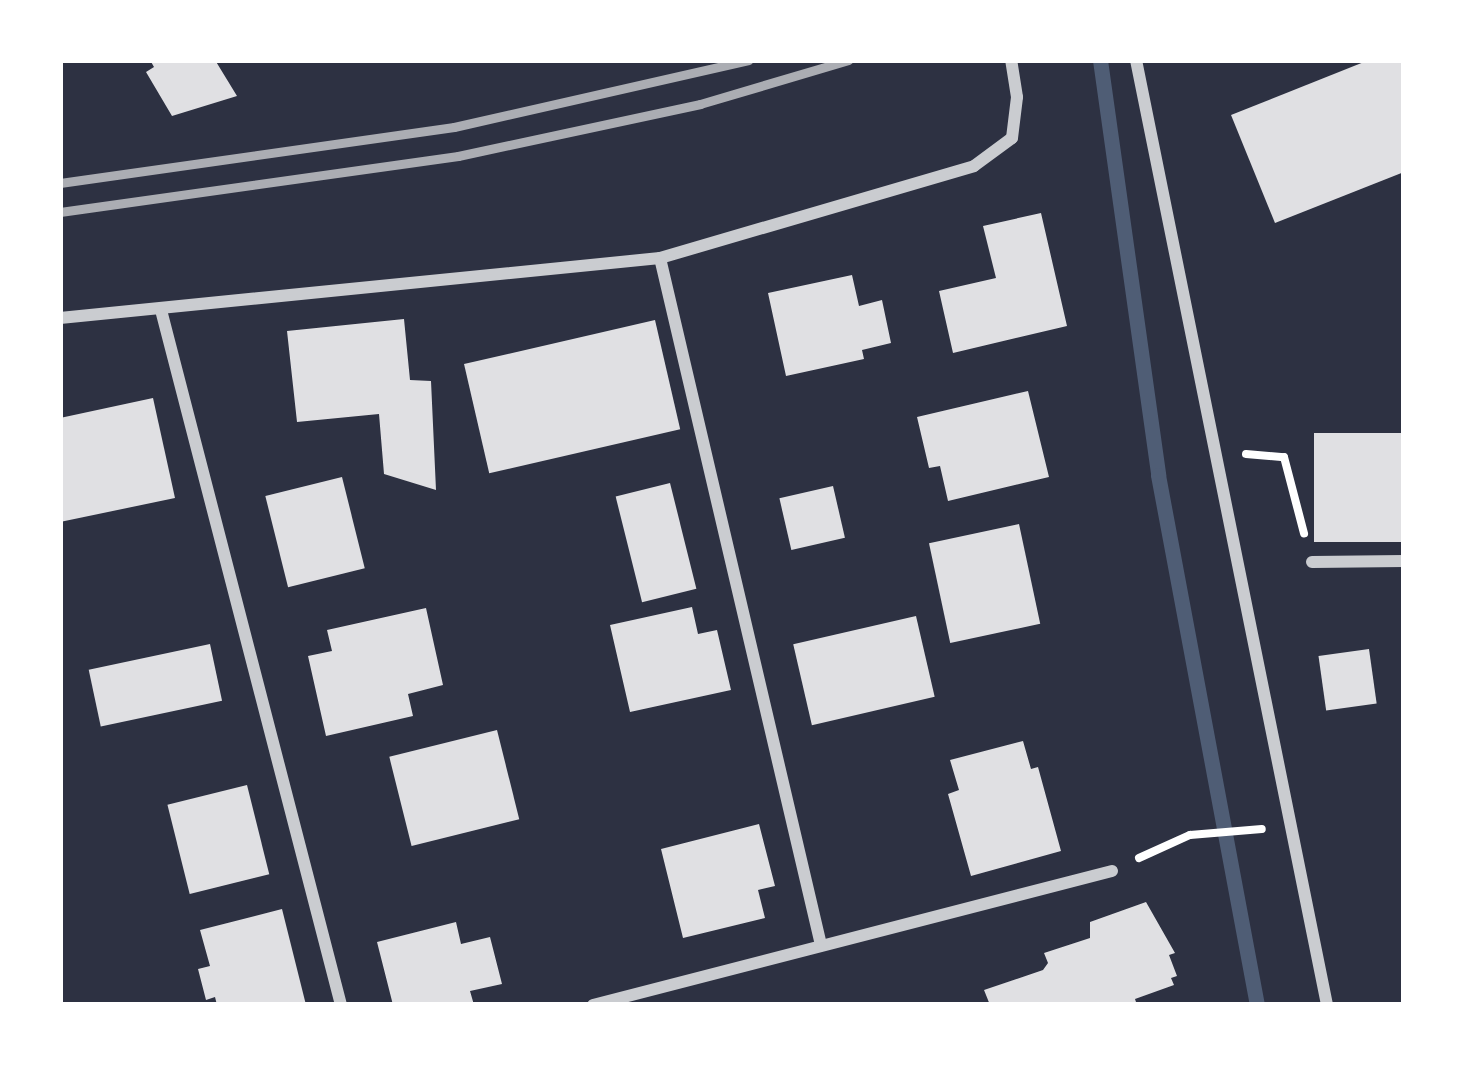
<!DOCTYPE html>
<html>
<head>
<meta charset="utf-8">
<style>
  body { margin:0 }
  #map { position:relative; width:1464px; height:1065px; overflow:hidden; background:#2d3142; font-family:"Exo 2",sans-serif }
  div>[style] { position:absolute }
  .stream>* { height:15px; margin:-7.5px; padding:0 7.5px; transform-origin:7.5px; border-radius:7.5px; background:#4f5d75 }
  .building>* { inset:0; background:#e0e0e3; transform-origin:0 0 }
  .path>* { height:8px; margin:-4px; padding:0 4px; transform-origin:4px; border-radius:4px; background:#fff }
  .minor>* { height:12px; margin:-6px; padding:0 6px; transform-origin:6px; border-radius:6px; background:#caccd0 }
  .rail>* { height:9px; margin:-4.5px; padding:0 4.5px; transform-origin:4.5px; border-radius:4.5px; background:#abadb3 }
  span { translate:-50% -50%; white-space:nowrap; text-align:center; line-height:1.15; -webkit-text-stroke:12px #fff; paint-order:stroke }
  .frame { position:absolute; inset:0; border:63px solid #fff; pointer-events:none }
</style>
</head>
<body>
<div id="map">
  <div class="stream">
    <i style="left:1100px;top:60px;width:419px;rotate:82deg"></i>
    <i style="left:1158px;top:475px;width:539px;rotate:79.42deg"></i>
  </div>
  <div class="building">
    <i style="clip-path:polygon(150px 60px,215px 60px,237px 96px,172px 116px,146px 72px,154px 67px)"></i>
    <i style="clip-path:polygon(1369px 60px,1404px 60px,1404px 172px,1275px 223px,1231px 115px)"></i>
    <i style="clip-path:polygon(1041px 213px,1067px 326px,953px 353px,939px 291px,996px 278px,983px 226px)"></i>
    <i style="clip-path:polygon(852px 275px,859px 306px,882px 300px,891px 343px,862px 350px,864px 359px,786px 376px,768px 293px)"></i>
    <i style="clip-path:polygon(404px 319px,410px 380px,431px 381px,436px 490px,384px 474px,379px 414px,297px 422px,287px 331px)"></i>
    <i style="left:655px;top:320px;width:112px;height:196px;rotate:77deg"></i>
    <i style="clip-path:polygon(1028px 391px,1049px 477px,948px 501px,940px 466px,929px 468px,917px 417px)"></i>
    <i style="clip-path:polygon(153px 398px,175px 498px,60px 522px,60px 418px)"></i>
    <i style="left:1404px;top:433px;width:109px;height:90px;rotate:90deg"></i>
    <i style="left:342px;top:477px;width:94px;height:79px;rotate:76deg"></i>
    <i style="left:670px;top:483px;width:109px;height:56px;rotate:76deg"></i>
    <i style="left:833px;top:486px;width:53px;height:55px;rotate:77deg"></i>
    <i style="left:1019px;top:524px;width:102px;height:92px;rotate:78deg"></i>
    <i style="clip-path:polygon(692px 607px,698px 634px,717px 630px,731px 690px,630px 712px,610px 625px)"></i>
    <i style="clip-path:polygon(426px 608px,443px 685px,408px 694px,413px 716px,326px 736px,308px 656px,332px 651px,327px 630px)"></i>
    <i style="left:916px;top:616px;width:83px;height:126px;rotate:77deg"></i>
    <i style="left:210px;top:644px;width:58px;height:124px;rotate:78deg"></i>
    <i style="left:1369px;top:649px;width:55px;height:51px;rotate:82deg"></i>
    <i style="left:497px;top:730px;width:92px;height:111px;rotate:76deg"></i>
    <i style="clip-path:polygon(1023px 741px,1031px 769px,1038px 767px,1061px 851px,971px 876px,948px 794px,959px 790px,950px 760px)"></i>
    <i style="left:247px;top:785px;width:92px;height:82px;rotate:76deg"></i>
    <i style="clip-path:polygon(759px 824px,775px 886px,758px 890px,765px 918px,683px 938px,661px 849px)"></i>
    <i style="clip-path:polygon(1146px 902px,1175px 953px,1169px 955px,1177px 976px,1171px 978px,1174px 985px,1135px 999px,1137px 1005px,990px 1005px,984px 990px,1043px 970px,1048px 963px,1044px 953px,1090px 938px,1090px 922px)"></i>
    <i style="clip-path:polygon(282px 909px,306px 1005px,217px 1005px,215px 997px,206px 1000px,198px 969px,210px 966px,200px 930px)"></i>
    <i style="clip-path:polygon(456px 922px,461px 944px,490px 937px,502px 984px,470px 991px,474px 1005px,393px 1005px,377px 942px)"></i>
  </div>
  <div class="path">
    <i style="left:1246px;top:454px;width:38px;rotate:5deg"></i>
    <i style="left:1284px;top:457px;width:79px;rotate:75.3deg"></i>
    <i style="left:1139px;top:858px;width:56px;rotate:-24.3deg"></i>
    <i style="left:1190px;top:835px;width:72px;rotate:-4.8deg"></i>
  </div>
  <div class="minor">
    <i style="left:1136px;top:60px;width:964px;rotate:78.57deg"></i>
    <i style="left:660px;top:258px;width:706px;rotate:76.81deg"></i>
    <i style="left:161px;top:310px;width:718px;rotate:75.48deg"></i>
    <i style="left:60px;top:318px;width:603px;rotate:-5.71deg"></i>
    <i style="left:660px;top:258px;width:327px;rotate:-16.3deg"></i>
    <i style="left:974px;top:166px;width:47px;rotate:-36.4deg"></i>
    <i style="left:1012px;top:138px;width:41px;rotate:-83deg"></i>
    <i style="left:1017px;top:97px;width:37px;rotate:-99deg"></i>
    <i style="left:1312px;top:562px;width:92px;rotate:-0.6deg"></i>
    <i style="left:593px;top:1005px;width:536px;rotate:-14.48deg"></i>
  </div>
  <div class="rail">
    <i style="left:60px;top:183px;width:398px;rotate:-8.1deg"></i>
    <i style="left:454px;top:127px;width:302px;rotate:-12.8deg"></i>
    <i style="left:60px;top:212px;width:402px;rotate:-8deg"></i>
    <i style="left:458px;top:156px;width:248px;rotate:-12.1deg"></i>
    <i style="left:700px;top:104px;width:155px;rotate:-16.5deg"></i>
  </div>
  <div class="frame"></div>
</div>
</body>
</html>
